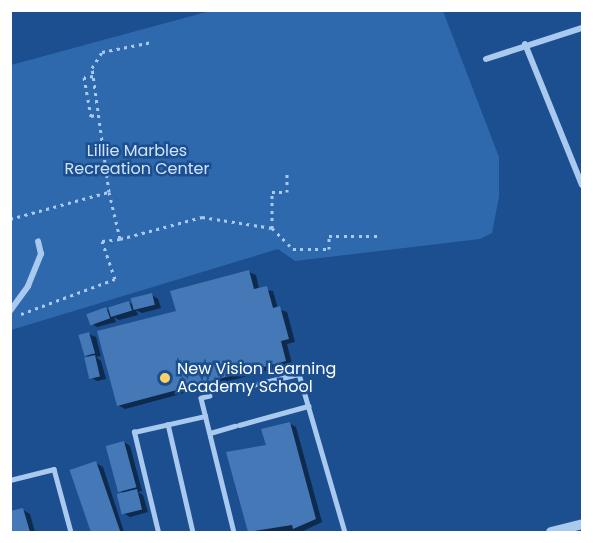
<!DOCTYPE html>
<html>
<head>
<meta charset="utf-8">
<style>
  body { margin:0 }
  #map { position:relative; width:593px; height:543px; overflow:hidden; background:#1b4f8f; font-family:Poppins,sans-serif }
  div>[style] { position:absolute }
  .green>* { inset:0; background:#2e69ad }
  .shadow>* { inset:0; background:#0007 }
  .building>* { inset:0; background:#4478b7; transform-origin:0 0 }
  .path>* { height:3px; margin-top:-1.5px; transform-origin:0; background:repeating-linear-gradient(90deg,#a9c9ee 0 3px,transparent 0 7.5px) }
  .service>* { height:4.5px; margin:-2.25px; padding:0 2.25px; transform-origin:2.25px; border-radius:2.25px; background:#a9c9ee }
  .minor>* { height:6px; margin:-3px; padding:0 3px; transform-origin:3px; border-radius:3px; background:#a9c9ee }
  .tertiary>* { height:10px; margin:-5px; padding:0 5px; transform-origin:5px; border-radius:5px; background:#a9c9ee }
  .dots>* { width:16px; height:16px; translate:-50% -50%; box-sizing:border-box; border:3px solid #1b4f8f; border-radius:50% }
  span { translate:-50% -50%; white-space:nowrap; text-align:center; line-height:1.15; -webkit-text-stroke:5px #1b4f8f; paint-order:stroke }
  .park-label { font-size:16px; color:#cfe3fa }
  .poi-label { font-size:16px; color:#fff }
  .left { translate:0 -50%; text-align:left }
  .frame { position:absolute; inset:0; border:12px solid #fff; pointer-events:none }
</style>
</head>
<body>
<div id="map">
  <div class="green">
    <i style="clip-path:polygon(210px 11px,443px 11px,499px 157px,499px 197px,492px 233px,480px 239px,295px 261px,278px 249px,11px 330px,11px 65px)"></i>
  </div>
  <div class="shadow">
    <i style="clip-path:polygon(249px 272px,256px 275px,259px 289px,273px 291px,278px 309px,287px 312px,295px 342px,287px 344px,292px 364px,125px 409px,118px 405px,178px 312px)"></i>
    <i style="clip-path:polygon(152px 295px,158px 299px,161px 308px,142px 313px,136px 310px,138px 315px,119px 320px,114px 317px,116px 322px,97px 327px,91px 323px,106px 309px,111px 311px,129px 302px,134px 306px)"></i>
    <i style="clip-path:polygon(89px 334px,96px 337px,101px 356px,96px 357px,101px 361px,106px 379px,97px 381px,90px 377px,90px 358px,85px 355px)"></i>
    <i style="clip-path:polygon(289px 423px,296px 427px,322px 522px,301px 532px,249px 532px,228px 453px,268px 446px)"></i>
    <i style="clip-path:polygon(124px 442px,130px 446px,142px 491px,138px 492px,143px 495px,148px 512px,130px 517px,123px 513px,125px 494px,120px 491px)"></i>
    <i style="clip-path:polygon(96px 463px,103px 467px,124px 532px,91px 532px,71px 471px)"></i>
    <i style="clip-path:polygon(23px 510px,30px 514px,35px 532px,10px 532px,10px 513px)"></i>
  </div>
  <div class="building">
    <i style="clip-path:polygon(249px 270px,254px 289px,267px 286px,273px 308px,280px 306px,289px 339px,281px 341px,286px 361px,117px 406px,97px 331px,176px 311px,170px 291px)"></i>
    <i style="left:152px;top:293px;width:12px;height:22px;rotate:76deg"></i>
    <i style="left:129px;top:301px;width:10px;height:22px;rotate:73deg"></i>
    <i style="left:106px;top:307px;width:12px;height:21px;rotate:70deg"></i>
    <i style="left:89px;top:332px;width:22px;height:11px;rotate:74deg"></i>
    <i style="left:95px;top:355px;width:22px;height:11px;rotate:77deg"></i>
    <i style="clip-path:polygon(290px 422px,316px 519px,293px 529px,292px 525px,248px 532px,226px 452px,266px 445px,261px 429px)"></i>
    <i style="left:124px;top:441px;width:48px;height:19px;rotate:75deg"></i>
    <i style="left:96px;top:461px;width:75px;height:28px;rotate:71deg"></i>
    <i style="left:137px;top:489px;width:21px;height:21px;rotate:76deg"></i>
    <i style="clip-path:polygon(23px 508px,30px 532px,10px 532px,10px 511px)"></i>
  </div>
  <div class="path">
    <i style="left:93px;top:76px;width:9px;rotate:174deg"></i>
    <i style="left:84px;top:77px;width:40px;rotate:80deg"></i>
    <i style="left:91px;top:116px;width:5px;rotate:-11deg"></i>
    <i style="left:109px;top:192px;width:48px;rotate:76.8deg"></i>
    <i style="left:120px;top:239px;width:85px;rotate:-15deg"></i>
    <i style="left:202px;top:217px;width:71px;rotate:8.9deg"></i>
    <i style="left:272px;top:228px;width:30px;rotate:45deg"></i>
    <i style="left:293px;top:249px;width:36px"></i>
    <i style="left:329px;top:249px;width:13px;rotate:-90deg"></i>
    <i style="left:329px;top:236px;width:50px"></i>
    <i style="left:10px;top:219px;width:103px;rotate:-15.3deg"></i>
    <i style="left:109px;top:192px;width:125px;rotate:-97.8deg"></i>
    <i style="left:92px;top:68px;width:19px;rotate:-58deg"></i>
    <i style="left:102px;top:52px;width:51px;rotate:-11.3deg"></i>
    <i style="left:272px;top:228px;width:36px;rotate:-90deg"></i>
    <i style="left:272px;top:192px;width:15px"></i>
    <i style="left:287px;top:192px;width:19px;rotate:-90deg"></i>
    <i style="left:21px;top:314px;width:100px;rotate:-20.4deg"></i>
    <i style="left:115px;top:279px;width:40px;rotate:-108.9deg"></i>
    <i style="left:102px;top:241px;width:18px;rotate:-6deg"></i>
  </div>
  <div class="service">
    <i style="left:235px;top:389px;width:66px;rotate:-13.2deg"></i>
    <i style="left:299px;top:374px;width:165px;rotate:73.8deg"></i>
    <i style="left:210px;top:396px;width:9px;rotate:167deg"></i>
    <i style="left:201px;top:398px;width:138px;rotate:76.2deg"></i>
    <i style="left:168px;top:424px;width:111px;rotate:77deg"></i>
    <i style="left:239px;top:425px;width:72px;rotate:-15.4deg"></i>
    <i style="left:210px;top:433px;width:26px;rotate:-16deg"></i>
    <i style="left:10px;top:480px;width:45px;rotate:-14deg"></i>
    <i style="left:54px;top:469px;width:65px;rotate:74.9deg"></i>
    <i style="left:158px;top:532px;width:103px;rotate:-103.5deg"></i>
    <i style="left:134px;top:432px;width:73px;rotate:-12.7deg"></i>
  </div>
  <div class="minor">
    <i style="left:525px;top:44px;width:152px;rotate:68deg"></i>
    <i style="left:486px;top:59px;width:101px;rotate:-17.9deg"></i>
    <i style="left:10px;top:311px;width:31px;rotate:-54deg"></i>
    <i style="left:28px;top:286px;width:35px;rotate:-68deg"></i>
    <i style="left:41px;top:254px;width:13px;rotate:-103deg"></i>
  </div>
  <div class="tertiary">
    <i style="left:551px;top:532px;width:32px;rotate:-14deg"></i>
  </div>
  <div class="dots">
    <i style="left:165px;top:378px;background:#ffd166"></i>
  </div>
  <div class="park-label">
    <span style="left:137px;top:160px">Lillie Marbles<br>Recreation Center</span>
  </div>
  <div class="poi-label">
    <span class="left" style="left:177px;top:378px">New Vision Learning<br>Academy School</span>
  </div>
  <div class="frame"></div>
</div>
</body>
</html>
